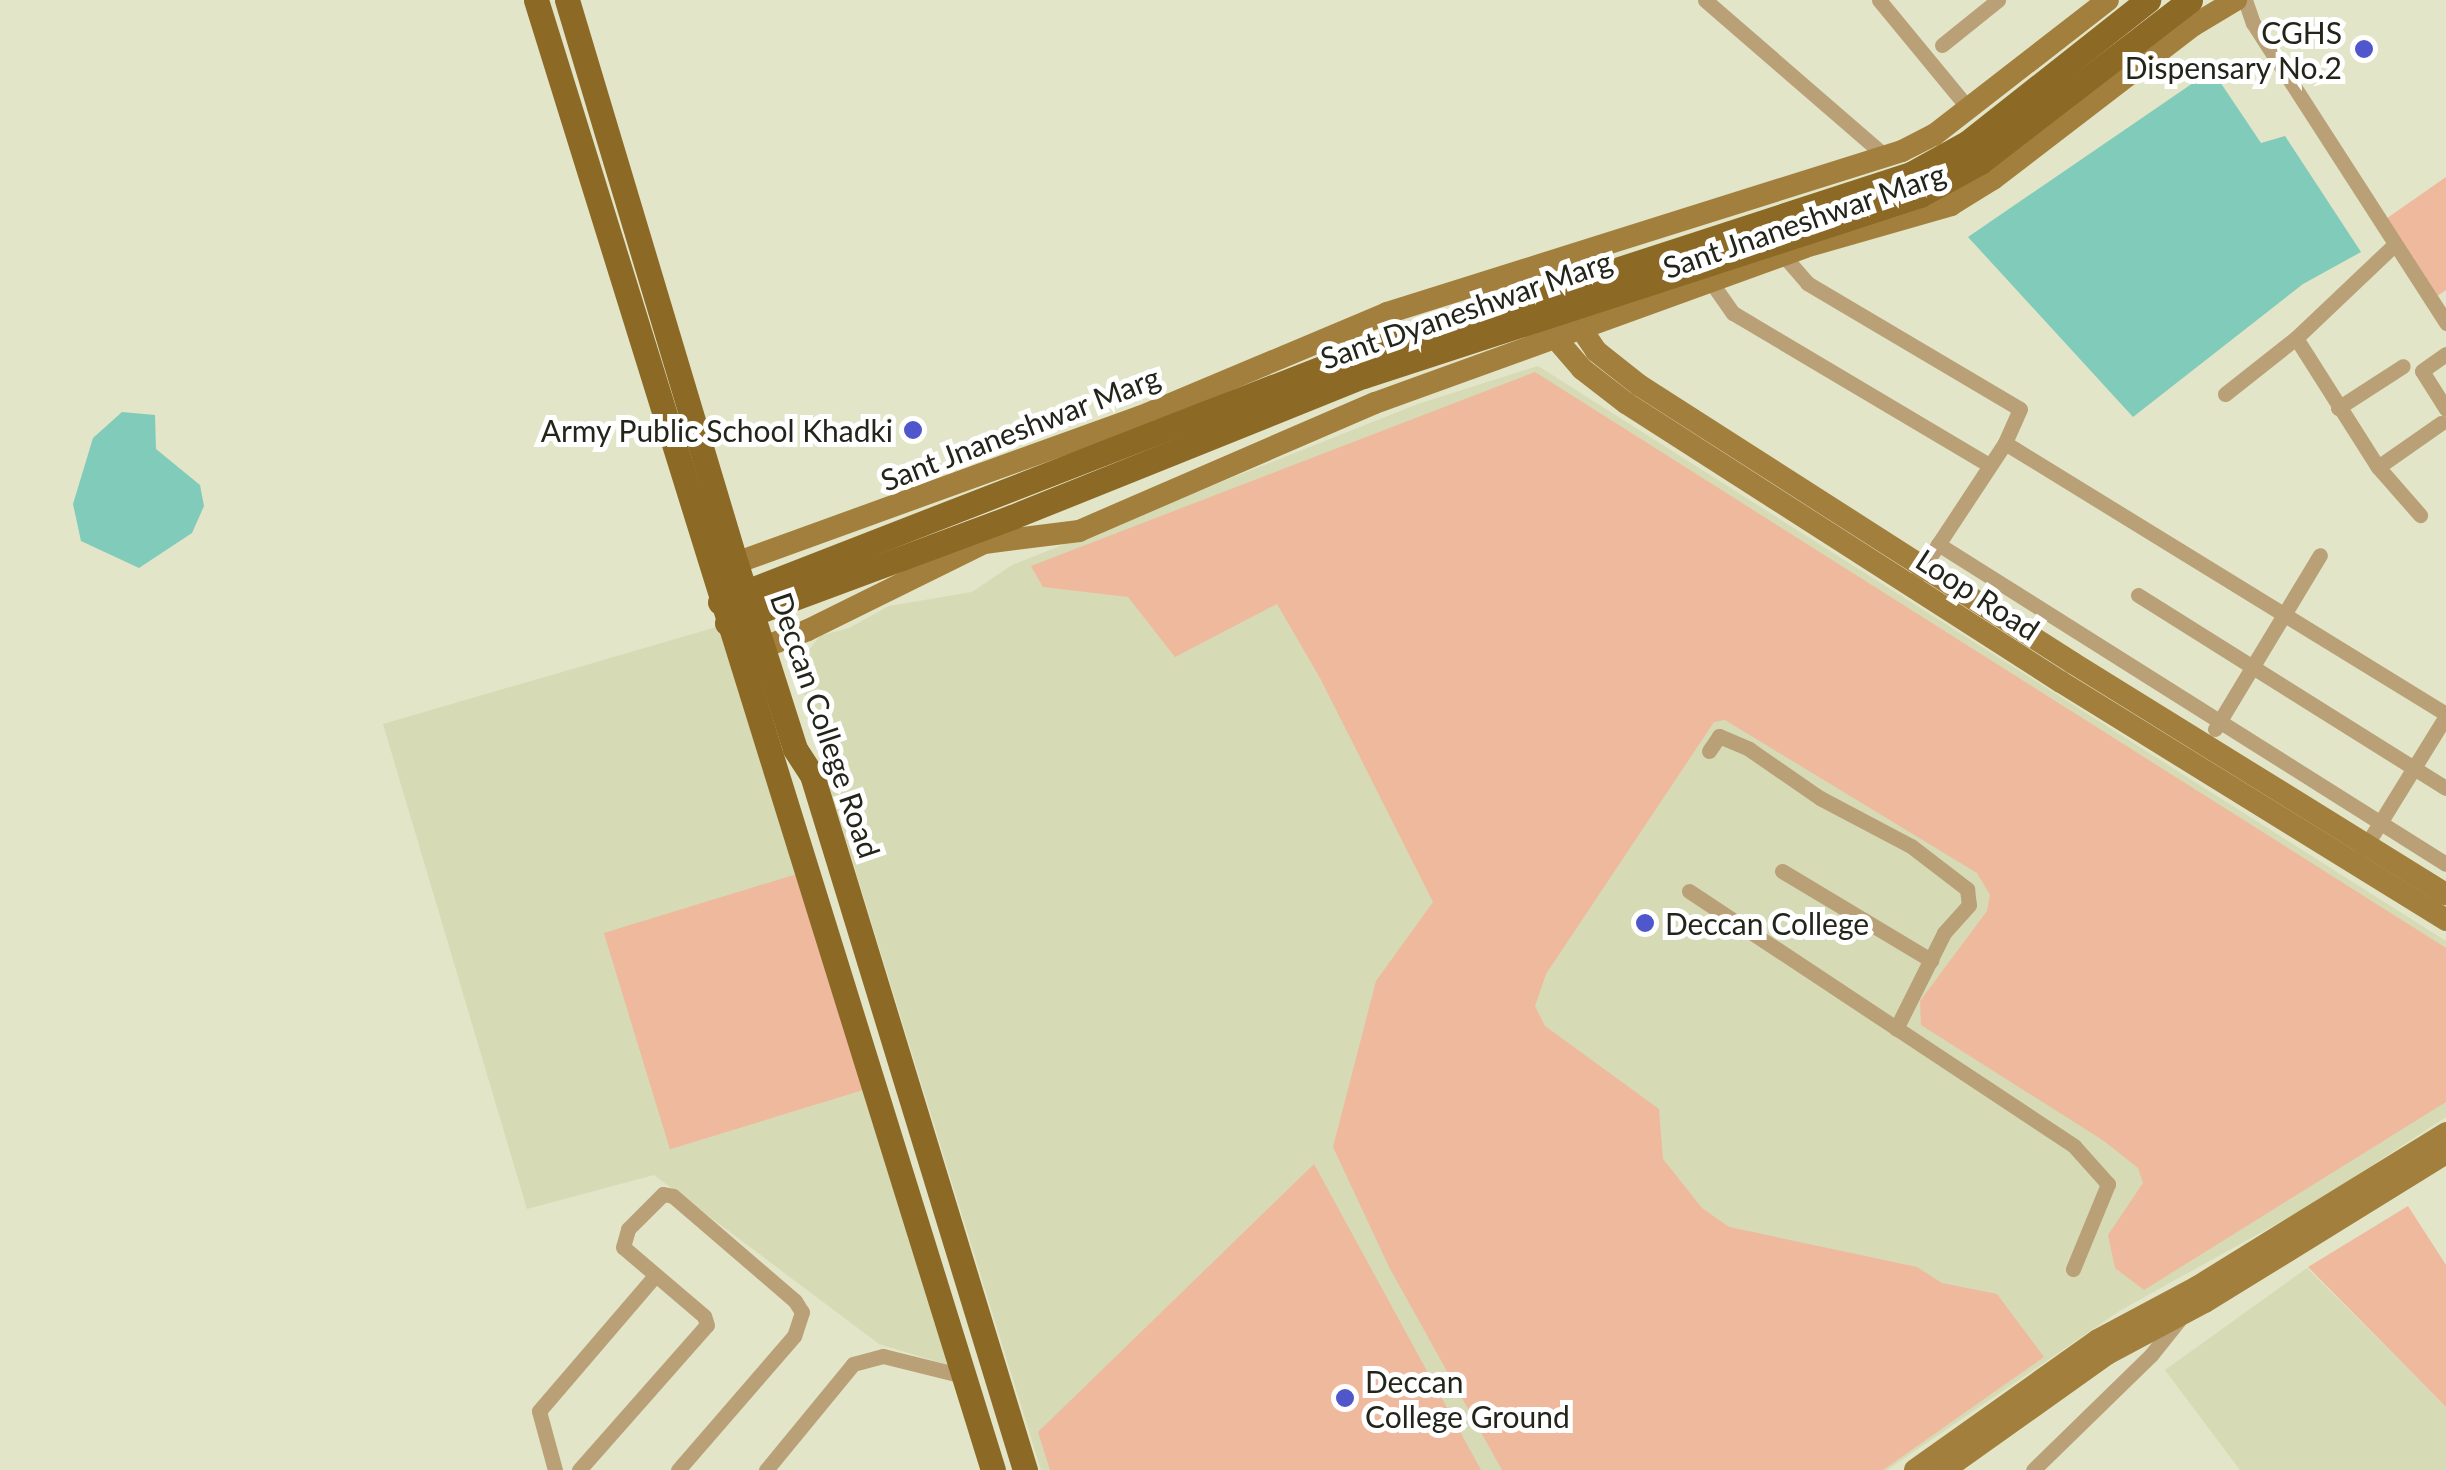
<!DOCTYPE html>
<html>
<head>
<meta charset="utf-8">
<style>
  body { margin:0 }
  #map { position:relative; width:2446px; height:1470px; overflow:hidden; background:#e2e5c7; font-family:Lato,sans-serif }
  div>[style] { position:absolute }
  .built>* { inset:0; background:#d6dab5 }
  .green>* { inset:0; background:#efb99e; transform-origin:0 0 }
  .water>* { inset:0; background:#80cbba }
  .street>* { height:15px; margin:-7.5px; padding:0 7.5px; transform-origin:7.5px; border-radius:7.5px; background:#b9a077 }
  .secondary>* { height:22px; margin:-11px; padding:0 11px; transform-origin:11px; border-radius:11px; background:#a37f3e }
  .primary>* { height:25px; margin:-12.5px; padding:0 12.5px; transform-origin:12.5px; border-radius:12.5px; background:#8d6926 }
  .dots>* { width:28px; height:28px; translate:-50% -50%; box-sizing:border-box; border:5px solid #fff; border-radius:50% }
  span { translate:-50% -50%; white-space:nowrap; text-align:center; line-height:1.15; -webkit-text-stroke:10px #fff; paint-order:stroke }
  .poi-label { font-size:30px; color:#24251a }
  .right { translate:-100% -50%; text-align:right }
  .left { translate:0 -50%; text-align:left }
  .street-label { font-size:30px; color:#24251a }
</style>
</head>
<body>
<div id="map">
  <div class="built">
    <i style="clip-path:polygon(1538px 366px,2446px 941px,2446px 1117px,2316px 1202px,2121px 1310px,1887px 1470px,1041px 1470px,828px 782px,801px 682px,808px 651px,820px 636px,849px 628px,889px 606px,972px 592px,1012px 565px,1418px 404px)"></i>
    <i style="clip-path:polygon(720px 626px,948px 1365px,879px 1344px,654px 1175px,527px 1209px,383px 724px)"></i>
    <i style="clip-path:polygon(2307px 1268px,2446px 1407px,2446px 1470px,2240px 1470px,2165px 1370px)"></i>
  </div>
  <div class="green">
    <i style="clip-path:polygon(2446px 177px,2446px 290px,2429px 302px,2380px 223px)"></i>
    <i style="clip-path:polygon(1535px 372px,2446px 948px,2446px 1102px,2144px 1290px,2115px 1268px,2108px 1235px,2143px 1183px,2138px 1168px,2104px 1141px,1921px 1025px,1920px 1001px,1987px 911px,1990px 895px,1977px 873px,1725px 720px,1714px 722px,1546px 974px,1535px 1006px,1545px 1026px,1659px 1109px,1663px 1159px,1702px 1208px,1729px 1227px,1917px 1267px,1942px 1283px,1997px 1294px,2044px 1357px,1883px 1470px,1502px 1470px,1389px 1267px,1333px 1147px,1376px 981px,1433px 902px,1320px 678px,1277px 604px,1175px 657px,1128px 597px,1043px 587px,1031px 566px)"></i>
    <i style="left:797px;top:874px;width:226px;height:202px;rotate:73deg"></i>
    <i style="clip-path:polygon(1314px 1164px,1481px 1470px,1050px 1470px,1038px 1432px)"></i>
    <i style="clip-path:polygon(2408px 1206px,2446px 1265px,2446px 1407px,2308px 1267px)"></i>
  </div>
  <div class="water">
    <i style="clip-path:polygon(2212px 70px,2261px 143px,2285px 136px,2361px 252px,2303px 284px,2133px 417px,1968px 237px)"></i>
    <i style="clip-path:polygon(122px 412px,155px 415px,156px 449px,200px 485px,204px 506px,192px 533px,139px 568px,81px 541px,73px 504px,93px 438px)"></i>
  </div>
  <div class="street">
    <i style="left:1705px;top:0;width:240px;rotate:40.9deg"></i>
    <i style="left:1879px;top:0;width:140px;rotate:50.5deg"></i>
    <i style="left:2245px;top:0;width:24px;rotate:71deg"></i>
    <i style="left:2253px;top:23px;width:357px;rotate:57.2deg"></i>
    <i style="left:1942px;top:45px;width:72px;rotate:-38.8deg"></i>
    <i style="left:1783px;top:255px;width:37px;rotate:49deg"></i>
    <i style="left:1807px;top:283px;width:247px;rotate:30.6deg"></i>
    <i style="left:2020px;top:409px;width:37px;rotate:114deg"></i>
    <i style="left:2005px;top:443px;width:158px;rotate:123.4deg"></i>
    <i style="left:1711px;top:282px;width:38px;rotate:55deg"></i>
    <i style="left:1733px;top:313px;width:298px;rotate:30.7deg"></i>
    <i style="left:2296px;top:338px;width:153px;rotate:57.6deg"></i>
    <i style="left:2378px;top:467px;width:64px;rotate:48.8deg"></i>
    <i style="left:2446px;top:354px;width:29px;rotate:145deg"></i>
    <i style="left:2422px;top:371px;width:45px;rotate:57.7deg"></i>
    <i style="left:2225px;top:394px;width:90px;rotate:-38.3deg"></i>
    <i style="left:2296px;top:338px;width:135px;rotate:-43.5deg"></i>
    <i style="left:2338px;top:408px;width:77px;rotate:-32.9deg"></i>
    <i style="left:2005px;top:443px;width:518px;rotate:31.57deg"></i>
    <i style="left:2378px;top:467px;width:77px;rotate:-34.9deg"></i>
    <i style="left:1938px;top:544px;width:600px;rotate:32.21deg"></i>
    <i style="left:2138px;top:595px;width:363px;rotate:32.1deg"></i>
    <i style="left:2215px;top:729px;width:203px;rotate:-58.9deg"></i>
    <i style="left:1709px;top:751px;width:18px;rotate:-56deg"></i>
    <i style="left:1719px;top:736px;width:33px;rotate:23deg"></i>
    <i style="left:1749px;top:749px;width:86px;rotate:34.6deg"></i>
    <i style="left:1820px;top:798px;width:103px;rotate:27.8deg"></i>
    <i style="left:1911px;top:846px;width:71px;rotate:37.5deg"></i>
    <i style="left:1967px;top:889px;width:16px;rotate:83deg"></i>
    <i style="left:1969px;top:905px;width:38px;rotate:132deg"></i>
    <i style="left:1944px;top:933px;width:107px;rotate:116.6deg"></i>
    <i style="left:2362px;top:852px;width:160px;rotate:-58.3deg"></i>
    <i style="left:1782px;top:871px;width:174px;rotate:30.9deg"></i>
    <i style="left:1689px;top:891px;width:462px;rotate:33.5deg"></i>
    <i style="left:2074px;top:1146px;width:51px;rotate:48.2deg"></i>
    <i style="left:2108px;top:1184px;width:92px;rotate:112.4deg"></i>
    <i style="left:555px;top:1470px;width:61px;rotate:-105.2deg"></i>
    <i style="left:539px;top:1411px;width:177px;rotate:-49.4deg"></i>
    <i style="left:579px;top:1470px;width:193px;rotate:-48.6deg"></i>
    <i style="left:707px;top:1325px;width:9px;rotate:-108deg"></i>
    <i style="left:704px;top:1316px;width:106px;rotate:-139.6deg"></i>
    <i style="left:623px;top:1247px;width:19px;rotate:-74deg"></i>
    <i style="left:628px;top:1229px;width:49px;rotate:-45deg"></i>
    <i style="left:663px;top:1194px;width:10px;rotate:11deg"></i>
    <i style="left:673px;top:1196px;width:161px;rotate:40.7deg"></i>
    <i style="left:795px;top:1301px;width:13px;rotate:58deg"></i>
    <i style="left:802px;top:1312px;width:25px;rotate:108deg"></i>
    <i style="left:794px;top:1336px;width:177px;rotate:130.9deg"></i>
    <i style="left:766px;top:1470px;width:137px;rotate:-50.6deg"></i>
    <i style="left:853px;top:1364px;width:31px;rotate:-15deg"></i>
    <i style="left:883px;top:1356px;width:83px;rotate:13.9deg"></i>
    <i style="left:2033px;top:1470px;width:165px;rotate:-44.3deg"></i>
    <i style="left:2151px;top:1355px;width:45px;rotate:-51.3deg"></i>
  </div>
  <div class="secondary">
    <i style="left:1576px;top:321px;width:36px;rotate:56deg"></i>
    <i style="left:1596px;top:351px;width:55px;rotate:38.3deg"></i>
    <i style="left:1639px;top:385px;width:515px;rotate:32.64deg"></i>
    <i style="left:2073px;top:663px;width:439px;rotate:31.8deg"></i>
    <i style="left:1553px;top:328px;width:13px;rotate:72deg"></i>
    <i style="left:1557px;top:340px;width:38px;rotate:49deg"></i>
    <i style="left:1582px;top:369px;width:56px;rotate:37.7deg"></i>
    <i style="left:1626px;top:403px;width:517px;rotate:32.68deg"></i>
    <i style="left:2061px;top:682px;width:453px;rotate:31.7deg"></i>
    <i style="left:719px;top:569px;width:448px;rotate:-19.9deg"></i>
    <i style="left:1140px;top:417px;width:268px;rotate:-22.8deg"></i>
    <i style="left:1387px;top:313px;width:540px;rotate:-17.46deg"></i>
    <i style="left:1902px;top:151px;width:36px;rotate:-27deg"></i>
    <i style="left:1934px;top:135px;width:220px;rotate:-37.8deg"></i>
    <i style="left:746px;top:654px;width:66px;rotate:-21.2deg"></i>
    <i style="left:808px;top:630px;width:196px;rotate:-26.3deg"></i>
    <i style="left:984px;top:543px;width:96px;rotate:-7.2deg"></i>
    <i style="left:1079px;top:531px;width:322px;rotate:-23.4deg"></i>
    <i style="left:1375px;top:403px;width:457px;rotate:-19.9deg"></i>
    <i style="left:1805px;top:247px;width:152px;rotate:-16deg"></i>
    <i style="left:1951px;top:205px;width:49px;rotate:-31.8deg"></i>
    <i style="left:1993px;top:179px;width:253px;rotate:-37.5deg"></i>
    <i style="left:2194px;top:25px;width:49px;rotate:-30.8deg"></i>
    <i style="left:1915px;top:1470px;width:224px;rotate:-35.4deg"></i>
    <i style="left:2098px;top:1340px;width:112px;rotate:-28.2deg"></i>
    <i style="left:2197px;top:1287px;width:293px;rotate:-31.7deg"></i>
    <i style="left:1944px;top:1470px;width:200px;rotate:-35.4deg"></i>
    <i style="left:2107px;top:1354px;width:111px;rotate:-28deg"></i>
    <i style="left:2205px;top:1302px;width:283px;rotate:-31.7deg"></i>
  </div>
  <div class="primary">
    <i style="left:536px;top:0;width:1539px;rotate:72.73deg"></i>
    <i style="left:567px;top:0;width:589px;rotate:73.32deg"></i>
    <i style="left:736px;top:564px;width:194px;rotate:72.3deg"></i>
    <i style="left:795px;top:749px;width:31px;rotate:57deg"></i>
    <i style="left:812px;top:775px;width:727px;rotate:72.96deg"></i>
    <i style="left:720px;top:602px;width:681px;rotate:-21.25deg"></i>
    <i style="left:1355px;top:355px;width:585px;rotate:-18.03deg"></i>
    <i style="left:1911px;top:174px;width:64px;rotate:-29deg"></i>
    <i style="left:1967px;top:143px;width:231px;rotate:-38.3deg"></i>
    <i style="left:727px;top:623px;width:304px;rotate:-20.4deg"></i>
    <i style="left:1012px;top:517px;width:378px;rotate:-21.9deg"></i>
    <i style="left:1363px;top:376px;width:586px;rotate:-18deg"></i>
    <i style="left:1920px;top:195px;width:68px;rotate:-28.8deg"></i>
    <i style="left:1980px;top:162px;width:265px;rotate:-37.6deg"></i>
  </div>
  <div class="dots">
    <i style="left:2364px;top:49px;background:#5056cc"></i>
    <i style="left:913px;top:430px;background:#5056cc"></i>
    <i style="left:1645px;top:923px;background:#5056cc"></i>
    <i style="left:1345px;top:1398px;background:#5056cc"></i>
  </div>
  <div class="poi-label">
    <span class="right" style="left:2342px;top:49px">CGHS<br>Dispensary No.2</span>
    <span class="right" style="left:893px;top:430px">Army Public School Khadki</span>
    <span class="left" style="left:1665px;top:923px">Deccan College</span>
    <span class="left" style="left:1365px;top:1398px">Deccan<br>College Ground</span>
  </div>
  <div class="street-label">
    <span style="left:1804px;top:220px;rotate:-19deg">Sant Jnaneshwar Marg</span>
    <span style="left:1466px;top:309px;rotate:-19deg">Sant Dyaneshwar Marg</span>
    <span style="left:1020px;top:428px;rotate:-21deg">Sant Jnaneshwar Marg</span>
    <span style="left:1978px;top:594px;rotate:33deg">Loop Road</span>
    <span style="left:826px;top:725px;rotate:71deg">Deccan College Road</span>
  </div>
</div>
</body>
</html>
